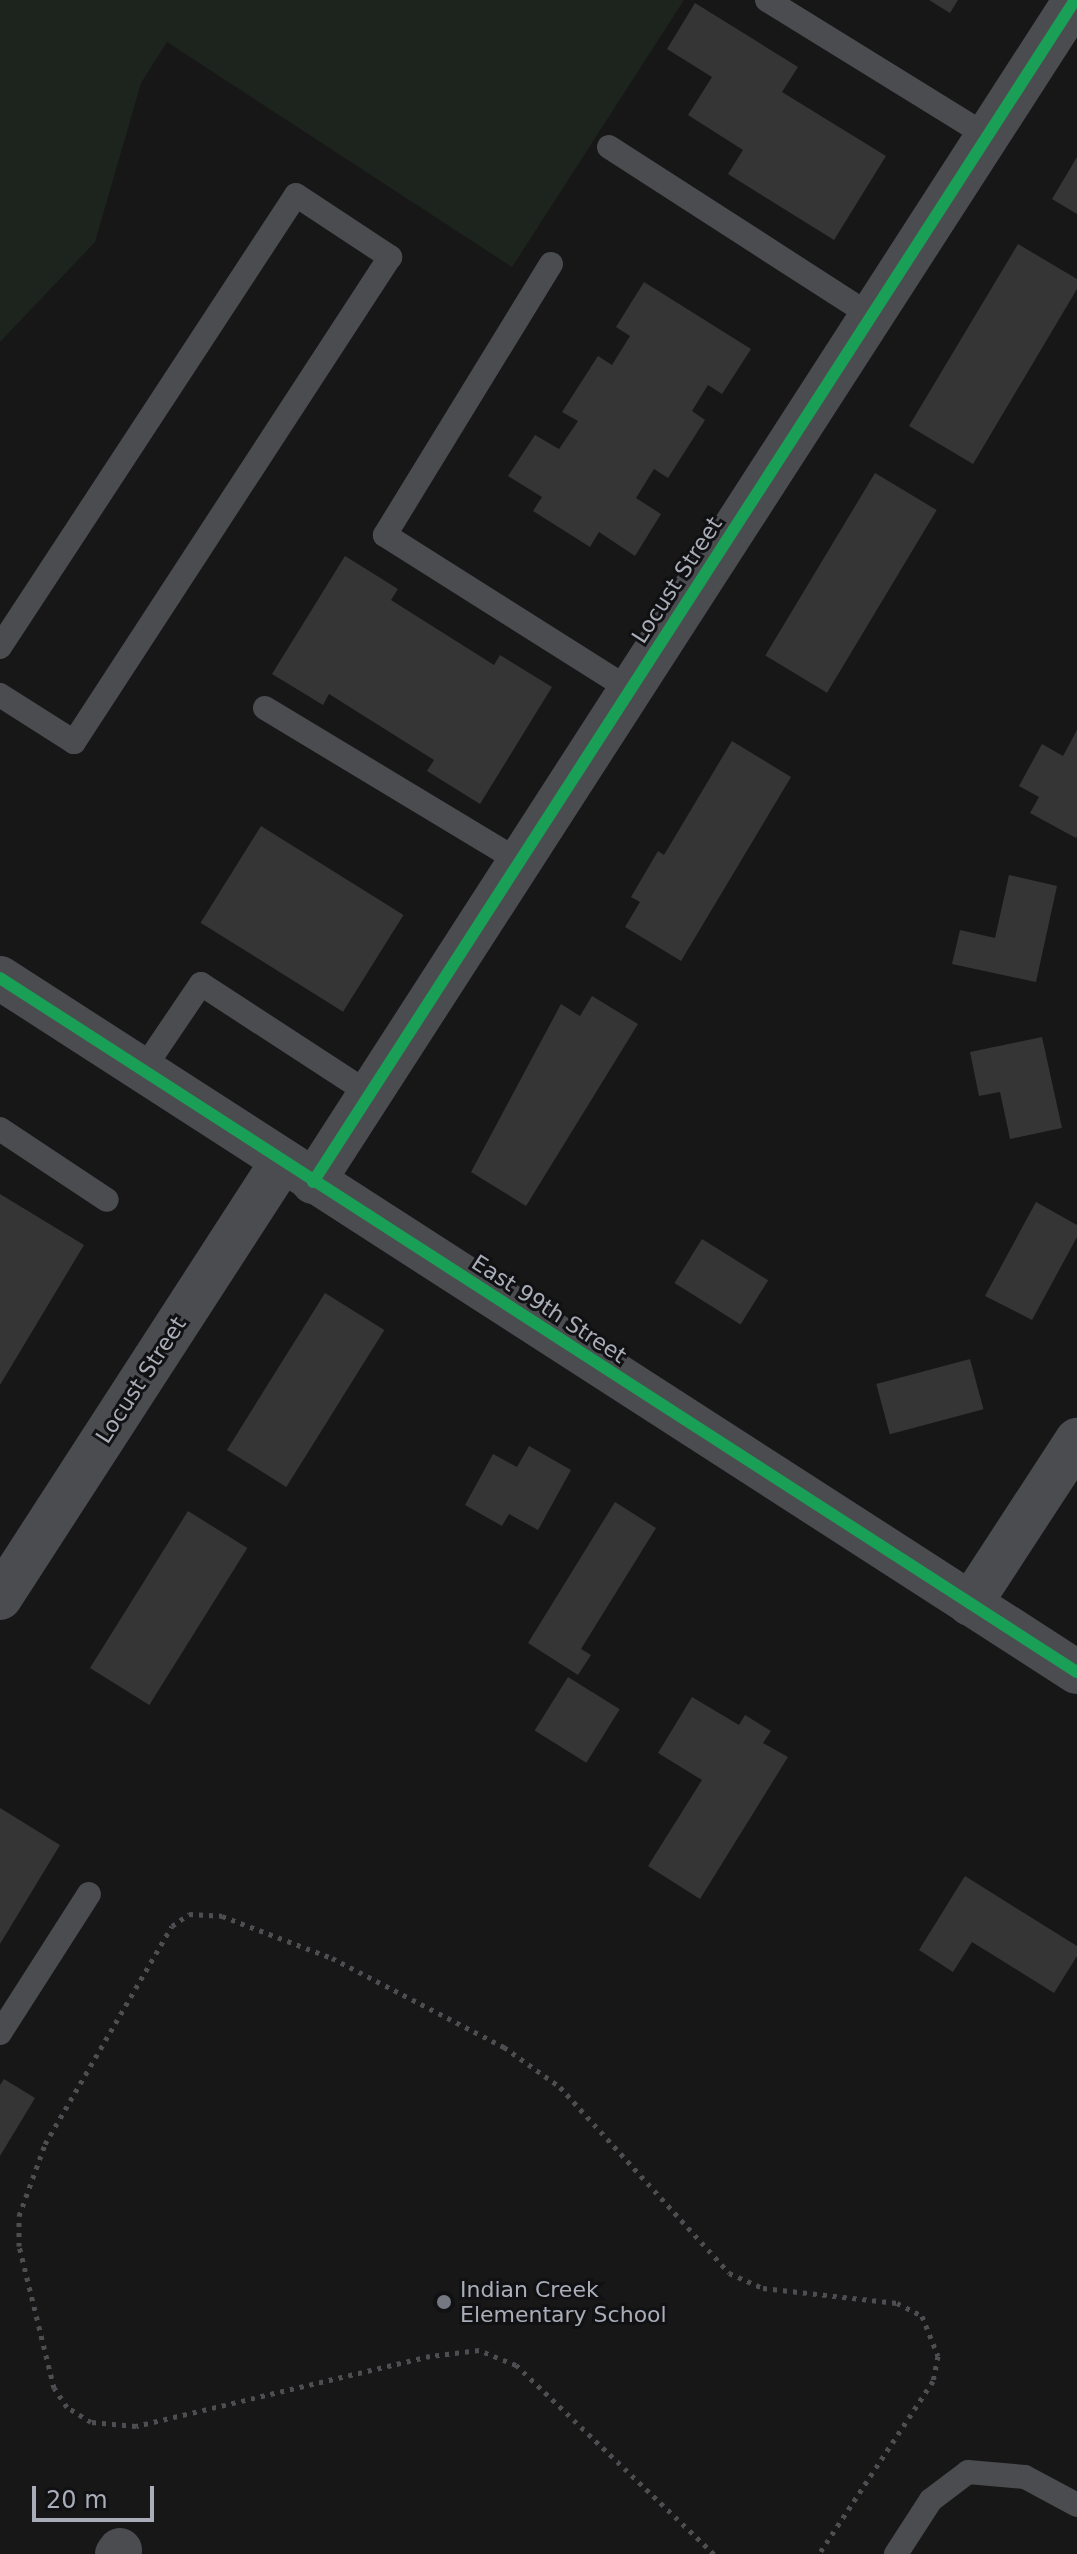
<!DOCTYPE html>
<html>
<head>
<meta charset="utf-8">
<style>
  body { margin:0 }
  #map { position:relative; width:1077px; height:2554px; overflow:hidden; background:#171717; font-family:"DejaVu Sans",sans-serif }
  div>[style] { position:absolute }
  .green>* { inset:0; background:#1d241e }
  .building>* { inset:0; background:#353536; transform-origin:0 0 }
  .path>* { height:5px; margin-top:-2.5px; transform-origin:0; background:repeating-linear-gradient(90deg,#4d4e52 0 4px,transparent 0 10px) }
  .service>* { height:24px; margin:-12px; padding:0 12px; transform-origin:12px; border-radius:12px; background:#4b4c50 }
  .minor>* { height:44px; margin:-22px; padding:0 22px; transform-origin:22px; border-radius:22px; background:#4b4c50 }
  .tertiary>* { height:44px; margin:-22px; padding:0 22px; transform-origin:22px; border-radius:22px; background:#4b4c50 }
  .cycleway>* { height:12px; margin:-6px; padding:0 6px; transform-origin:6px; border-radius:6px; background:#1a9f57 }
  .dots>* { width:22px; height:22px; translate:-50% -50%; box-sizing:border-box; border:4px solid #111113; border-radius:50% }
  span { translate:-50% -50%; white-space:nowrap; text-align:center; line-height:1.15; -webkit-text-stroke:6px #111113; paint-order:stroke }
  .street-label { font-size:22px; color:#a8adb8 }
  .poi-label { font-size:22px; color:#a8adb8 }
  .left { translate:0 -50%; text-align:left }
  .scale { position:absolute; left:32px; top:2486px; width:122px; height:36px; box-sizing:border-box; border:4px solid #a8adb8; border-top:0; padding-left:10px; font-size:24px; line-height:28px; white-space:nowrap; color:#a8adb8; -webkit-text-stroke:6px #111113; paint-order:stroke }
</style>
</head>
<body>
<div id="map">
  <div class="green">
    <i style="clip-path:polygon(0 0,684px 0,512px 267px,167px 42px,141px 83px,95px 242px,0 342px)"></i>
  </div>
  <div class="building">
    <i style="clip-path:polygon(929px 0,958px 0,950px 13px)"></i>
    <i style="clip-path:polygon(695px 3px,798px 67px,782px 92px,886px 156px,834px 240px,728px 174px,743px 150px,688px 115px,712px 77px,667px 49px)"></i>
    <i style="clip-path:polygon(1077px 157px,1077px 214px,1052px 199px)"></i>
    <i style="clip-path:polygon(1018px 244px,1077px 279px,1077px 289px,973px 464px,909px 426px)"></i>
    <i style="clip-path:polygon(644px 282px,751px 349px,722px 394px,708px 385px,692px 411px,705px 420px,668px 478px,654px 469px,636px 498px,661px 514px,635px 556px,599px 532px,590px 547px,533px 511px,542px 497px,508px 476px,535px 435px,559px 449px,578px 421px,562px 412px,598px 356px,612px 365px,630px 336px,616px 327px)"></i>
    <i style="left:875px;top:473px;width:72px;height:213px;rotate:31deg"></i>
    <i style="clip-path:polygon(345px 556px,398px 589px,391px 600px,494px 665px,500px 655px,552px 687px,480px 804px,427px 771px,434px 760px,329px 694px,323px 705px,272px 674px)"></i>
    <i style="clip-path:polygon(1077px 730px,1077px 836px,1076px 838px,1030px 813px,1039px 797px,1019px 786px,1042px 744px,1063px 756px)"></i>
    <i style="clip-path:polygon(732px 741px,791px 777px,681px 961px,625px 927px,640px 902px,631px 897px,658px 851px,664px 855px)"></i>
    <i style="left:261px;top:826px;width:168px;height:114px;rotate:32deg"></i>
    <i style="clip-path:polygon(1009px 875px,1057px 886px,1036px 982px,952px 964px,960px 930px,995px 938px)"></i>
    <i style="clip-path:polygon(592px 996px,638px 1024px,526px 1206px,471px 1172px,561px 1004px,580px 1016px)"></i>
    <i style="clip-path:polygon(1042px 1037px,1062px 1128px,1010px 1139px,1000px 1092px,979px 1096px,970px 1052px)"></i>
    <i style="clip-path:polygon(0 1194px,84px 1245px,0 1385px)"></i>
    <i style="clip-path:polygon(1036px 1202px,1077px 1225px,1077px 1237px,1032px 1320px,985px 1296px)"></i>
    <i style="left:702px;top:1239px;width:78px;height:52px;rotate:32deg"></i>
    <i style="left:325px;top:1293px;width:70px;height:185px;rotate:32deg"></i>
    <i style="left:970px;top:1359px;width:52px;height:97px;rotate:75deg"></i>
    <i style="clip-path:polygon(529px 1446px,571px 1470px,538px 1530px,509px 1514px,502px 1526px,465px 1505px,493px 1454px,517px 1467px)"></i>
    <i style="clip-path:polygon(615px 1502px,656px 1528px,581px 1649px,591px 1655px,578px 1675px,528px 1643px)"></i>
    <i style="left:188px;top:1511px;width:70px;height:185px;rotate:32deg"></i>
    <i style="left:568px;top:1677px;width:61px;height:63px;rotate:32deg"></i>
    <i style="clip-path:polygon(692px 1697px,739px 1725px,745px 1715px,771px 1731px,763px 1743px,788px 1757px,700px 1899px,648px 1866px,702px 1780px,658px 1753px)"></i>
    <i style="clip-path:polygon(0 1808px,60px 1845px,0 1944px)"></i>
    <i style="clip-path:polygon(965px 1876px,1077px 1946px,1077px 1956px,1054px 1993px,972px 1942px,953px 1972px,919px 1950px)"></i>
    <i style="clip-path:polygon(4px 2079px,35px 2098px,0 2156px,0 2085px)"></i>
  </div>
  <div class="path">
    <i style="left:714px;top:2554px;width:274px;rotate:-136.3deg"></i>
    <i style="left:516px;top:2365px;width:40px;rotate:-158deg"></i>
    <i style="left:479px;top:2350px;width:49px;rotate:173deg"></i>
    <i style="left:430px;top:2356px;width:302px;rotate:166.6deg"></i>
    <i style="left:136px;top:2426px;width:45px;rotate:-174.9deg"></i>
    <i style="left:91px;top:2422px;width:28px;rotate:-148deg"></i>
    <i style="left:67px;top:2407px;width:23px;rotate:-124deg"></i>
    <i style="left:54px;top:2388px;width:146px;rotate:-103.8deg"></i>
    <i style="left:19px;top:2246px;width:30px;rotate:-90deg"></i>
    <i style="left:19px;top:2216px;width:77px;rotate:-70.1deg"></i>
    <i style="left:45px;top:2144px;width:252px;rotate:-59.8deg"></i>
    <i style="left:172px;top:1926px;width:21px;rotate:-35deg"></i>
    <i style="left:189px;top:1914px;width:33px;rotate:3deg"></i>
    <i style="left:222px;top:1916px;width:118px;rotate:20.9deg"></i>
    <i style="left:332px;top:1958px;width:194px;rotate:27.4deg"></i>
    <i style="left:504px;top:2047px;width:69px;rotate:35.5deg"></i>
    <i style="left:560px;top:2087px;width:251px;rotate:47.7deg"></i>
    <i style="left:729px;top:2273px;width:37px;rotate:24deg"></i>
    <i style="left:763px;top:2288px;width:135px;rotate:6.4deg"></i>
    <i style="left:897px;top:2303px;width:28px;rotate:27deg"></i>
    <i style="left:922px;top:2316px;width:43px;rotate:68.2deg"></i>
    <i style="left:938px;top:2356px;width:25px;rotate:101deg"></i>
    <i style="left:933px;top:2381px;width:207px;rotate:123.4deg"></i>
  </div>
  <div class="service">
    <i style="left:767px;top:0;width:259px;rotate:31.7deg"></i>
    <i style="left:609px;top:147px;width:312px;rotate:32.8deg"></i>
    <i style="left:551px;top:264px;width:318px;rotate:121.5deg"></i>
    <i style="left:385px;top:535px;width:290px;rotate:32.3deg"></i>
    <i style="left:0;top:647px;width:540px;rotate:-56.78deg"></i>
    <i style="left:296px;top:195px;width:113px;rotate:33.4deg"></i>
    <i style="left:390px;top:257px;width:579px;rotate:123.09deg"></i>
    <i style="left:74px;top:742px;width:88px;rotate:-147.6deg"></i>
    <i style="left:265px;top:708px;width:298px;rotate:31.1deg"></i>
    <i style="left:142px;top:1071px;width:105px;rotate:-55.9deg"></i>
    <i style="left:201px;top:984px;width:202px;rotate:33.1deg"></i>
    <i style="left:0;top:1129px;width:128px;rotate:33.6deg"></i>
    <i style="left:0;top:2033px;width:165px;rotate:-57.4deg"></i>
    <i style="left:896px;top:2554px;width:64px;rotate:-57.1deg"></i>
    <i style="left:931px;top:2500px;width:46px;rotate:-37.1deg"></i>
    <i style="left:968px;top:2472px;width:57px;rotate:5deg"></i>
    <i style="left:1025px;top:2477px;width:59px;rotate:28.3deg"></i>
  </div>
  <div class="minor">
    <i style="left:313px;top:1182px;width:1406px;rotate:-57.19deg"></i>
    <i style="left:0;top:1598px;width:519px;rotate:-57.11deg"></i>
    <i style="left:970px;top:1604px;width:196px;rotate:-56.9deg"></i>
    <i style="left:117px;top:2554px;width:5px;rotate:-53deg"></i>
  </div>
  <div class="tertiary">
    <i style="left:0;top:978px;width:1281px;rotate:32.8deg"></i>
  </div>
  <div class="cycleway">
    <i style="left:0;top:978px;width:1281px;rotate:32.8deg"></i>
    <i style="left:313px;top:1182px;width:1406px;rotate:-57.19deg"></i>
  </div>
  <div class="dots">
    <i style="left:444px;top:2302px;background:#757880"></i>
  </div>
  <div class="street-label">
    <span style="left:677px;top:580px;rotate:-57deg">Locust Street</span>
    <span style="left:549px;top:1309px;rotate:33deg">East 99th Street</span>
    <span style="left:141px;top:1380px;rotate:-57deg">Locust Street</span>
  </div>
  <div class="poi-label">
    <span class="left" style="left:460px;top:2302px">Indian Creek<br>Elementary School</span>
  </div>
  <div class="scale">20 m</div>
</div>
</body>
</html>
